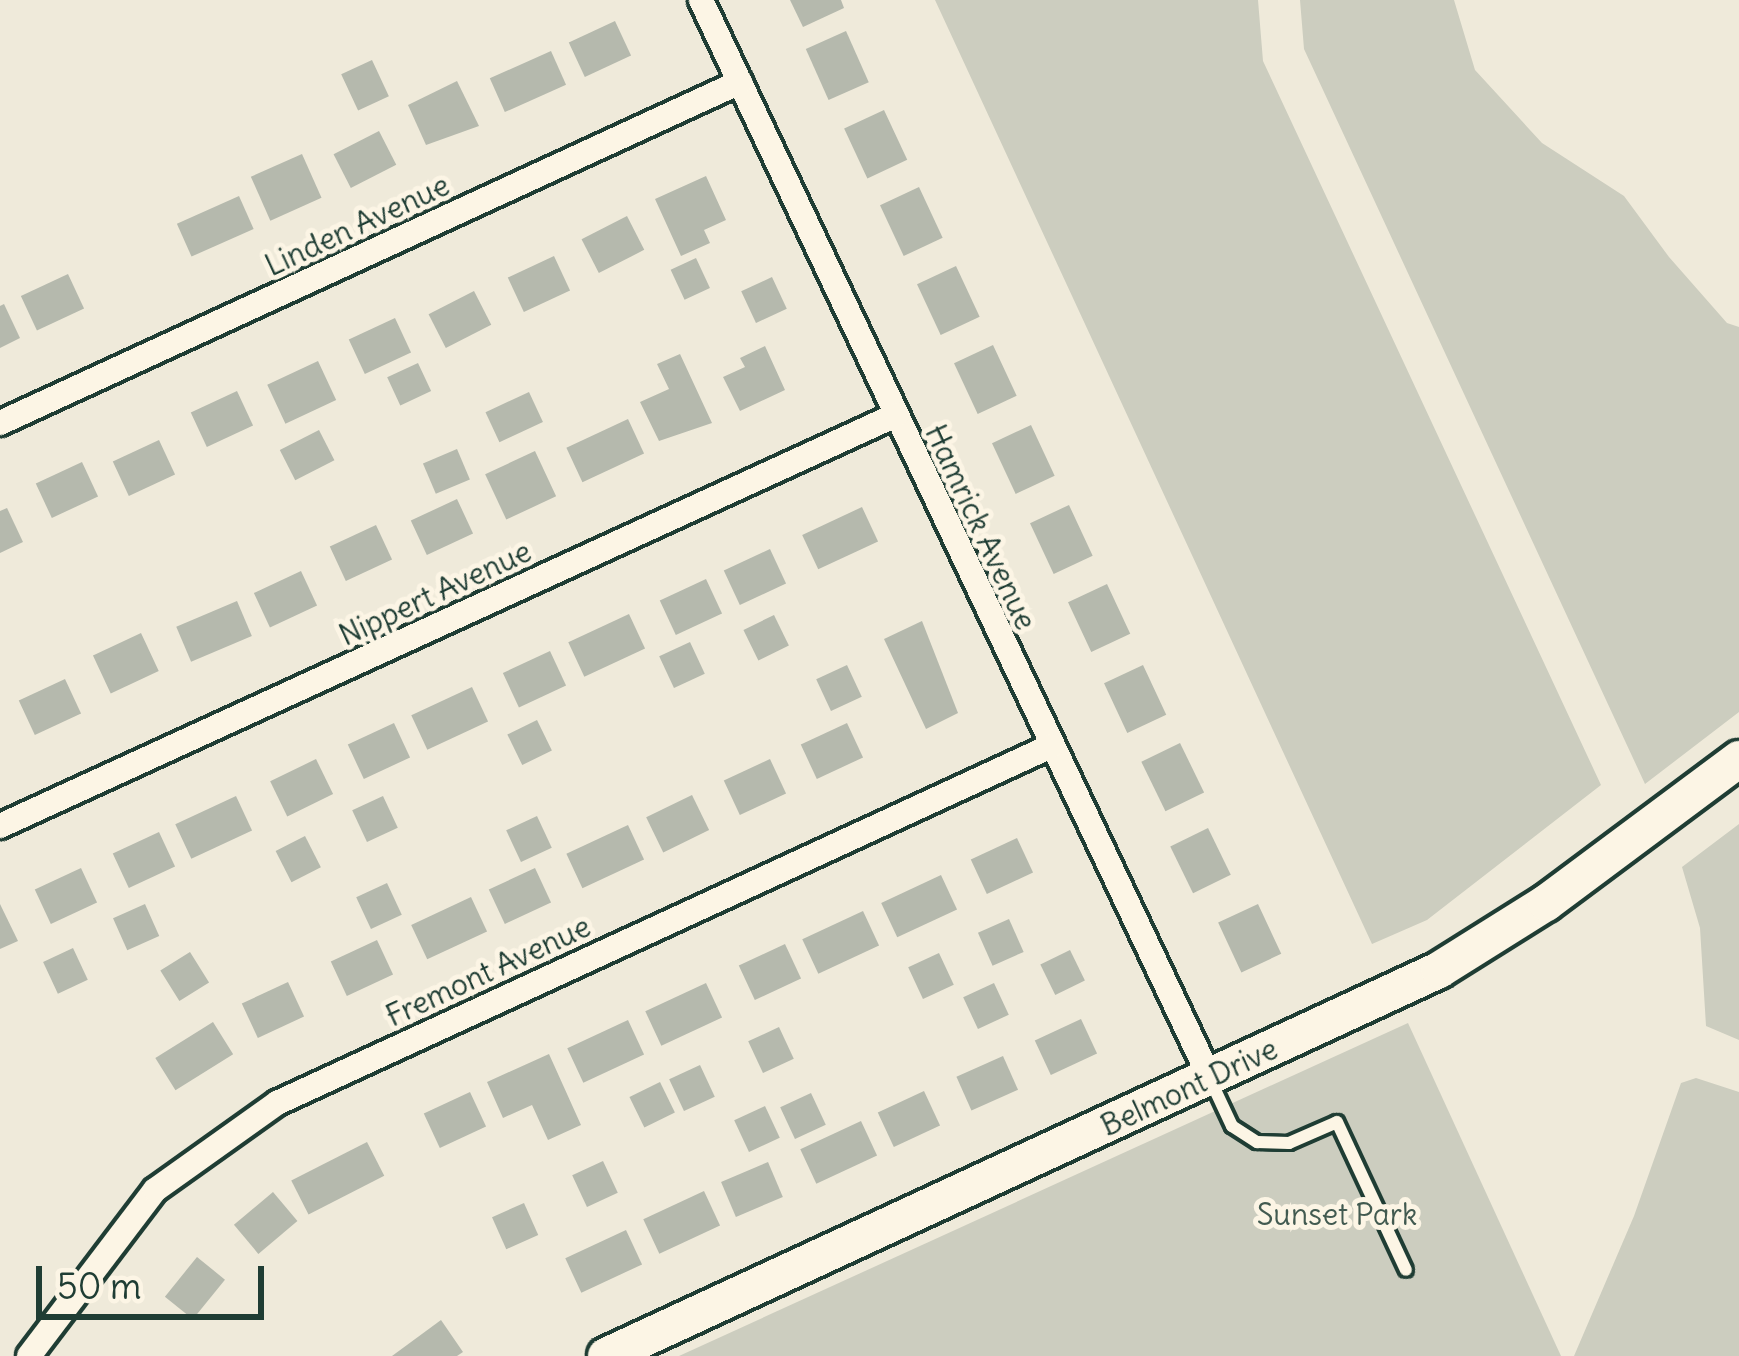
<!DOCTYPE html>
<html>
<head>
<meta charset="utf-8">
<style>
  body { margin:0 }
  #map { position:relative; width:1739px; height:1356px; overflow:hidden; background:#efeada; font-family:Delius,sans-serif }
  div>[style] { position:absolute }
  .green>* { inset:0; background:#cccdbf }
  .building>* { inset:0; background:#b5b9ad; transform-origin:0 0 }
  .roads { filter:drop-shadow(3px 0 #1f3d34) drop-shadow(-3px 0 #1f3d34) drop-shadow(0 3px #1f3d34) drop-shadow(0 -3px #1f3d34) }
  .lane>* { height:12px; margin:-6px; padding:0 6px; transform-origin:6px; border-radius:6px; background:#fcf5e5 }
  .street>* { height:24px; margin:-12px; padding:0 12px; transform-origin:12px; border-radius:12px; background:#fcf5e5 }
  .secondary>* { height:36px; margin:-18px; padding:0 18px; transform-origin:18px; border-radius:18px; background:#fcf5e5 }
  span { translate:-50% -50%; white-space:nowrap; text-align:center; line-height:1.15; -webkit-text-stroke:10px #fcf5e5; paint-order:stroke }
  .street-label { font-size:30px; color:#1f3d34 }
  .park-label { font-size:30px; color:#425a50 }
  .scale { position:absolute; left:36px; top:1266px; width:228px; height:54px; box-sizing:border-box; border:6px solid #1f3d34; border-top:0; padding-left:15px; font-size:36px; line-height:42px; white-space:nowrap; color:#1f3d34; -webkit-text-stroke:9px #fcf5e5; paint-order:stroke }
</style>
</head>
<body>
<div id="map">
  <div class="green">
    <i style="clip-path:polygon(935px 0,1258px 0,1263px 61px,1601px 785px,1427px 920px,1372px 944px)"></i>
    <i style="clip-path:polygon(1300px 0,1454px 0,1475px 70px,1542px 143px,1624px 196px,1669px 257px,1727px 323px,1739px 327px,1739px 712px,1645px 784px,1304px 49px)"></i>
    <i style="clip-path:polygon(1739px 824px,1739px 1040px,1706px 1026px,1700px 928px,1682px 867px)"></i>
    <i style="clip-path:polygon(1408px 1023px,1561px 1356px,679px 1356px)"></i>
    <i style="clip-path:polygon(1696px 1078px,1739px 1092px,1739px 1356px,1574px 1356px,1634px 1216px,1681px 1083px)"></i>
  </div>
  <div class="building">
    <i style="clip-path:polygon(790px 0,841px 0,844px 8px,803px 27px)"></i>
    <i style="left:615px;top:21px;width:38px;height:51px;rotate:65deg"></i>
    <i style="left:846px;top:31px;width:56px;height:44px;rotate:66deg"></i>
    <i style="left:551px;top:51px;width:37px;height:67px;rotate:66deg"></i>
    <i style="left:372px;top:60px;width:40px;height:34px;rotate:65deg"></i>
    <i style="clip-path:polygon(457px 81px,479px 126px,426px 145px,408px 105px)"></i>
    <i style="left:884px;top:110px;width:55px;height:44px;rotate:65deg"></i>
    <i style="left:379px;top:131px;width:38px;height:51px;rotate:63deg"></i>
    <i style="left:302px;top:154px;width:48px;height:56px;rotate:66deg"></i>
    <i style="clip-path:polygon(706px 176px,726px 220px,704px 230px,710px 243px,681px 256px,655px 199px)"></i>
    <i style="left:919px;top:187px;width:56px;height:43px;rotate:65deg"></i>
    <i style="left:239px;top:196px;width:36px;height:68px;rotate:66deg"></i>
    <i style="left:627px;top:216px;width:38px;height:51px;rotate:63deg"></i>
    <i style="left:554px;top:256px;width:38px;height:51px;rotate:65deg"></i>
    <i style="left:696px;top:258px;width:33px;height:28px;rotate:65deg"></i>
    <i style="left:956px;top:266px;width:56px;height:43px;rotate:65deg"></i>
    <i style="left:68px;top:274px;width:38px;height:52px;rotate:65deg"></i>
    <i style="left:772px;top:277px;width:35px;height:34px;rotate:65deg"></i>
    <i style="left:474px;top:291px;width:38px;height:51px;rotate:63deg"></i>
    <i style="clip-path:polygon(4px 304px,20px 338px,0 348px,0 306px)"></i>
    <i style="left:395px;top:318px;width:38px;height:51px;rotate:65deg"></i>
    <i style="left:993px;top:345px;width:56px;height:43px;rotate:65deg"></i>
    <i style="clip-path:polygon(765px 346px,785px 390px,740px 411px,723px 377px,745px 367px,740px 358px)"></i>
    <i style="clip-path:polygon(680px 354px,712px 423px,659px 441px,640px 402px,669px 389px,657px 364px)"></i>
    <i style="left:318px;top:361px;width:43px;height:56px;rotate:65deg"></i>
    <i style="left:418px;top:363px;width:31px;height:34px;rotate:65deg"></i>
    <i style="left:237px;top:391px;width:38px;height:51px;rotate:65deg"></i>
    <i style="left:529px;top:392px;width:33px;height:48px;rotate:65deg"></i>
    <i style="left:628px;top:419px;width:38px;height:68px;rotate:65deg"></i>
    <i style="left:1031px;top:425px;width:56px;height:43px;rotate:65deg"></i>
    <i style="left:319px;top:430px;width:34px;height:44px;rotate:63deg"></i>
    <i style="left:159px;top:440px;width:38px;height:51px;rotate:65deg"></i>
    <i style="left:457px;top:449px;width:33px;height:37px;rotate:67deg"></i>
    <i style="left:535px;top:451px;width:50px;height:55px;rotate:65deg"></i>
    <i style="left:82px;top:462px;width:38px;height:51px;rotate:65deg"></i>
    <i style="left:457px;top:499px;width:38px;height:51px;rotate:65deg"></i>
    <i style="left:1069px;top:505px;width:56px;height:43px;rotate:65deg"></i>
    <i style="left:862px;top:507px;width:38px;height:66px;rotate:65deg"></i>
    <i style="clip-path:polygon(7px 508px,23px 542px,0 553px,0 511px)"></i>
    <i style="left:376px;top:525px;width:38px;height:51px;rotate:65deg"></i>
    <i style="left:770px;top:549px;width:38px;height:51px;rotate:65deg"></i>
    <i style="left:301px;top:571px;width:38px;height:52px;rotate:65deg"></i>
    <i style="left:706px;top:579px;width:38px;height:51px;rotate:65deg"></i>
    <i style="left:1107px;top:584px;width:55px;height:43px;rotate:65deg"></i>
    <i style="left:237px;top:601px;width:38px;height:66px;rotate:67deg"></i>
    <i style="left:629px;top:614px;width:38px;height:67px;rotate:65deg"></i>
    <i style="left:774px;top:615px;width:34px;height:34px;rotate:64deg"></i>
    <i style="clip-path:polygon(922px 621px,958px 713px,926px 729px,884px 639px)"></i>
    <i style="left:141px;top:633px;width:42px;height:53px;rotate:65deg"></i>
    <i style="left:690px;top:642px;width:35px;height:34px;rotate:65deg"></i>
    <i style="left:550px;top:651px;width:38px;height:52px;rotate:65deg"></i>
    <i style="left:847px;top:665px;width:35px;height:34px;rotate:65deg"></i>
    <i style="left:1143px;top:665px;width:55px;height:43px;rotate:65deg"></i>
    <i style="left:65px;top:679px;width:38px;height:51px;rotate:65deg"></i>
    <i style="left:472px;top:687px;width:38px;height:67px;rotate:65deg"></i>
    <i style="left:537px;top:720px;width:34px;height:33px;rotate:64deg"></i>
    <i style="left:394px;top:723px;width:38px;height:51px;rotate:65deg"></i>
    <i style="left:847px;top:723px;width:38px;height:51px;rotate:65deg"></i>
    <i style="left:1180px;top:743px;width:55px;height:43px;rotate:64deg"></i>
    <i style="left:316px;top:759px;width:39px;height:51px;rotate:64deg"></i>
    <i style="left:770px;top:759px;width:38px;height:51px;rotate:65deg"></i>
    <i style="left:692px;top:795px;width:39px;height:51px;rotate:64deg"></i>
    <i style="left:236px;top:796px;width:38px;height:67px;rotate:65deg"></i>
    <i style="left:383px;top:796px;width:35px;height:34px;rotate:65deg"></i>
    <i style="left:537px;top:816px;width:35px;height:34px;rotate:65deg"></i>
    <i style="left:628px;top:825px;width:38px;height:68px;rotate:65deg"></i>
    <i style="left:1208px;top:828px;width:52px;height:42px;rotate:64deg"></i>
    <i style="left:159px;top:832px;width:38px;height:51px;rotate:65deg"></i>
    <i style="left:305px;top:836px;width:35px;height:33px;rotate:63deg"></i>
    <i style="left:1017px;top:838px;width:38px;height:51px;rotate:65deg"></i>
    <i style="left:81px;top:868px;width:38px;height:51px;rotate:65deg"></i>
    <i style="left:535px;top:868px;width:38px;height:51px;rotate:65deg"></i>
    <i style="left:941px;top:875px;width:38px;height:66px;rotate:65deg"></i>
    <i style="left:387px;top:883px;width:35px;height:34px;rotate:65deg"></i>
    <i style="left:471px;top:897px;width:38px;height:66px;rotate:65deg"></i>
    <i style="clip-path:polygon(0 904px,18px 941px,0 949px)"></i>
    <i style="left:145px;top:904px;width:35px;height:35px;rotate:66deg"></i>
    <i style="left:1258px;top:904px;width:55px;height:44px;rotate:65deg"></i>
    <i style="left:863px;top:911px;width:38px;height:67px;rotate:65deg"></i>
    <i style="left:1009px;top:919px;width:36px;height:34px;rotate:66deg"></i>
    <i style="left:377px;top:940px;width:38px;height:51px;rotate:65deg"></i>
    <i style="left:785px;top:944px;width:38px;height:51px;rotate:65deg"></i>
    <i style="left:73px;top:948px;width:35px;height:33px;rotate:65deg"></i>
    <i style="left:1070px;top:950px;width:34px;height:33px;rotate:64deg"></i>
    <i style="left:190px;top:952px;width:36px;height:35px;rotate:58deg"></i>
    <i style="left:939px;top:953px;width:35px;height:34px;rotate:65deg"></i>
    <i style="left:288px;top:982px;width:38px;height:51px;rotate:65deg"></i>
    <i style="left:706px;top:983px;width:38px;height:67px;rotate:65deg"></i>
    <i style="left:994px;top:983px;width:35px;height:34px;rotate:65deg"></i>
    <i style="left:1081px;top:1019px;width:38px;height:51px;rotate:65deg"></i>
    <i style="left:628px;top:1020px;width:38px;height:67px;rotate:65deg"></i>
    <i style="left:213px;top:1022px;width:38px;height:68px;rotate:58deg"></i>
    <i style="left:779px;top:1027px;width:35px;height:34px;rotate:65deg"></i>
    <i style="clip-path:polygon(549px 1054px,581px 1125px,548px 1140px,532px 1105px,503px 1118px,487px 1082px)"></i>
    <i style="left:1003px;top:1056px;width:37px;height:51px;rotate:66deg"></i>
    <i style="left:700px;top:1065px;width:35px;height:34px;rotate:65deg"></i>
    <i style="left:660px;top:1082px;width:34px;height:34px;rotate:64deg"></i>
    <i style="left:924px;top:1091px;width:38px;height:51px;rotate:65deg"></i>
    <i style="left:470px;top:1092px;width:38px;height:51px;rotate:65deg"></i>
    <i style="left:811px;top:1093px;width:35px;height:34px;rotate:65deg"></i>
    <i style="left:765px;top:1106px;width:35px;height:34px;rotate:65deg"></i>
    <i style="left:861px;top:1121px;width:38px;height:67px;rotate:65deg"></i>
    <i style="left:367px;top:1142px;width:38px;height:85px;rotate:63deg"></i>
    <i style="left:603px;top:1161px;width:35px;height:34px;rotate:65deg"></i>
    <i style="left:768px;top:1162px;width:38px;height:51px;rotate:67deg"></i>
    <i style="left:704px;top:1191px;width:38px;height:67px;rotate:65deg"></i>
    <i style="left:273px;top:1192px;width:38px;height:51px;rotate:50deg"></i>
    <i style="left:524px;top:1203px;width:35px;height:35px;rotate:66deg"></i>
    <i style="left:626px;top:1230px;width:38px;height:67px;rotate:65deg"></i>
    <i style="left:197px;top:1257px;width:36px;height:51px;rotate:39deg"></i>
    <i style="clip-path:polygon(441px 1320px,463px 1352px,457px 1356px,392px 1356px)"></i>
  </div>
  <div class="roads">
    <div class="lane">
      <i style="left:1210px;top:1079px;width:52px;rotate:64.9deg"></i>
      <i style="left:1232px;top:1126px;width:30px;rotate:33deg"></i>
      <i style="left:1257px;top:1142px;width:32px;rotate:2deg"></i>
      <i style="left:1289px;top:1143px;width:52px;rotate:-23.6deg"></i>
      <i style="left:1337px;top:1122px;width:163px;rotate:65deg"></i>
    </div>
    <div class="street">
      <i style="left:701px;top:0;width:1192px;rotate:64.72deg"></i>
      <i style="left:0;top:423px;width:815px;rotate:-24.74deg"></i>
      <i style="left:0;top:826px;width:986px;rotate:-24.64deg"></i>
      <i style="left:29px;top:1356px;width:208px;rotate:-52.8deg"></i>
      <i style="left:155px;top:1190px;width:150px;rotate:-35.5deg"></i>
      <i style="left:277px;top:1103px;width:852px;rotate:-24.76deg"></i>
    </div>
    <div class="secondary">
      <i style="left:606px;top:1356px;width:918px;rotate:-24.86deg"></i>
      <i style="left:1439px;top:970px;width:126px;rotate:-32.1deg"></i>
      <i style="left:1546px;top:903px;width:241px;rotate:-36.7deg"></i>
    </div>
  </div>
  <div class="street-label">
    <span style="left:357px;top:225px;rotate:-25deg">Linden Avenue</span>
    <span style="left:981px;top:527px;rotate:65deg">Hamrick Avenue</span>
    <span style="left:435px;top:593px;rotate:-25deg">Nippert Avenue</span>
    <span style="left:488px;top:971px;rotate:-25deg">Fremont Avenue</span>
    <span style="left:1189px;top:1087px;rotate:-25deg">Belmont Drive</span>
  </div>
  <div class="park-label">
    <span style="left:1337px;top:1214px">Sunset Park</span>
  </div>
  <div class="scale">50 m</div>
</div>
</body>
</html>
